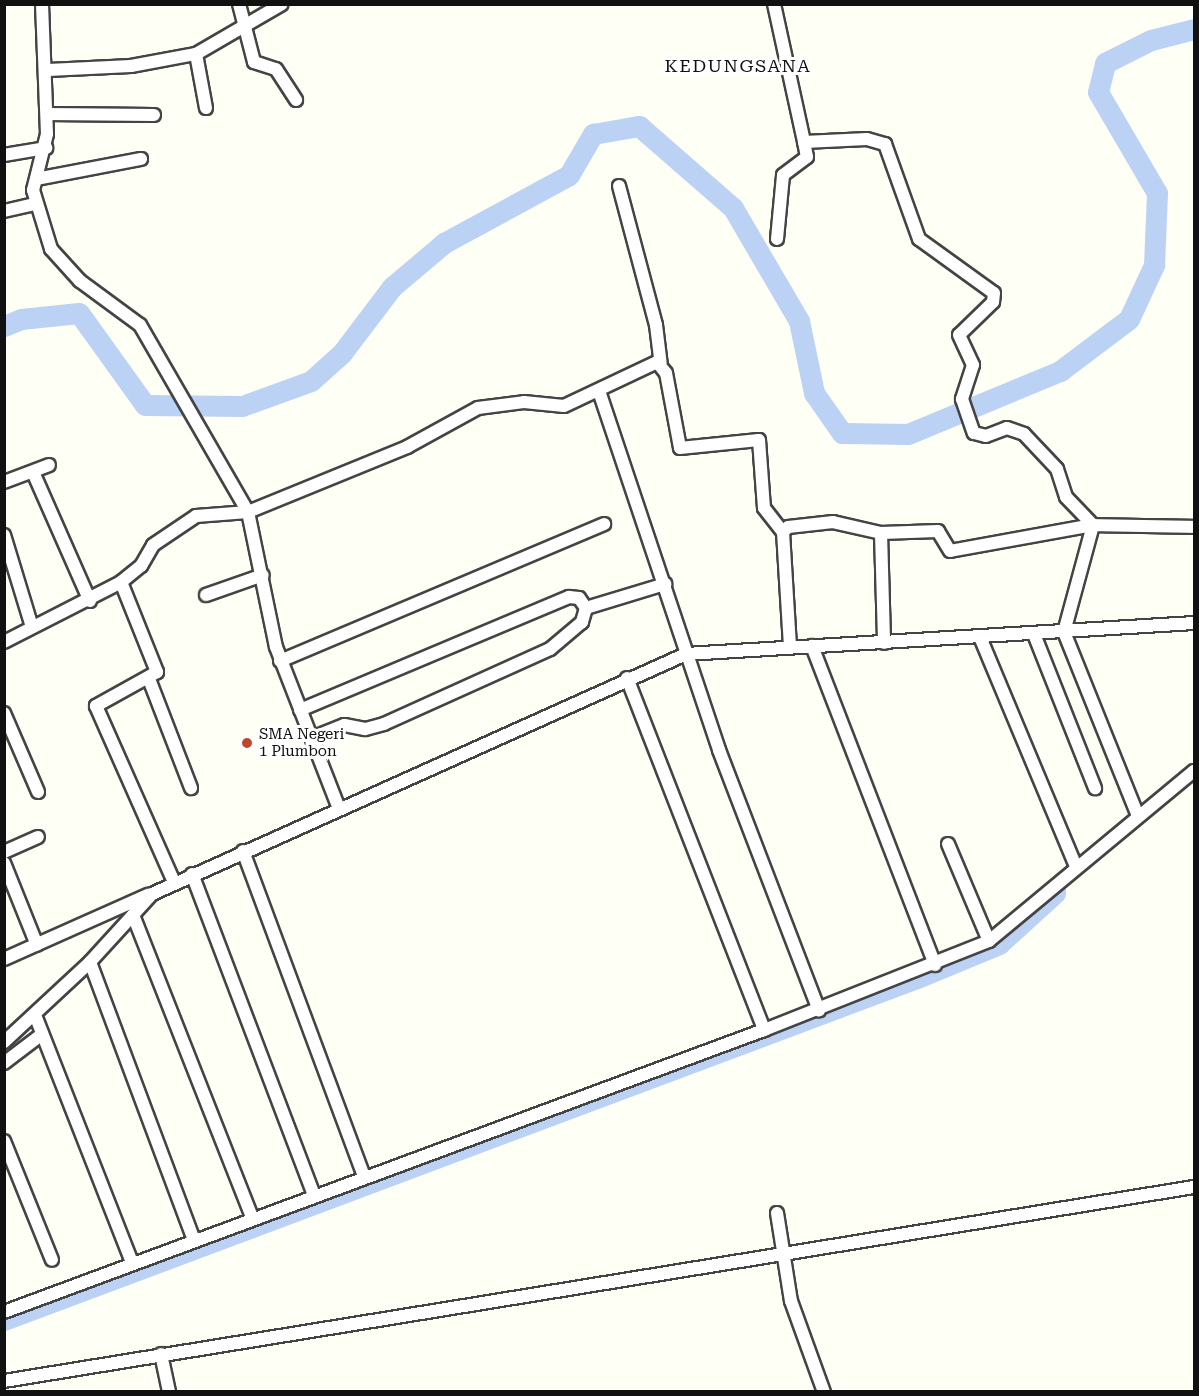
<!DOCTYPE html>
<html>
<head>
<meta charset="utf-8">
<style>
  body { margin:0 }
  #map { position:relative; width:1199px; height:1396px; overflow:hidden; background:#fefff5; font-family:"Roboto Serif",serif }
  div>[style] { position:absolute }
  .river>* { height:21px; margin:-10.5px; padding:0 10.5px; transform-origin:10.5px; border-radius:10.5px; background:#bcd2f4 }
  .roads { filter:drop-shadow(2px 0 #444) drop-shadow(-2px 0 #444) drop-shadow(0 2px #444) drop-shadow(0 -2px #444) }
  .minor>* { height:12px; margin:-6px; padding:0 6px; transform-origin:6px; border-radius:6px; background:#fff }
  .dots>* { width:16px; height:16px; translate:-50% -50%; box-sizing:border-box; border:3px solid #fff; border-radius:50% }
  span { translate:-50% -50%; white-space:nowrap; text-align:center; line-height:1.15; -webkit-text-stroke:6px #fff; paint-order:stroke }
  .poi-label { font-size:15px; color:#111 }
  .left { translate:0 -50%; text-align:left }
  .quarter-label { font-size:18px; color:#111; letter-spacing:1.5px }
  .frame { position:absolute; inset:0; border:6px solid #111; pointer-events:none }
</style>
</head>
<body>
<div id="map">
  <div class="river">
    <i style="left:4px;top:326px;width:18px;rotate:-22deg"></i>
    <i style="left:21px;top:319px;width:58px;rotate:-5.9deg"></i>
    <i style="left:79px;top:313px;width:113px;rotate:54.3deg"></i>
    <i style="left:145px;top:405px;width:97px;rotate:0.6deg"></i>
    <i style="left:242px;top:406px;width:73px;rotate:-19.9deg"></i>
    <i style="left:311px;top:381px;width:42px;rotate:-42.1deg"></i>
    <i style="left:342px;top:353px;width:83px;rotate:-52.9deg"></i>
    <i style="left:392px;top:287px;width:68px;rotate:-40.2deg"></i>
    <i style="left:444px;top:243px;width:142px;rotate:-28.5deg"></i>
    <i style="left:569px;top:175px;width:48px;rotate:-59.7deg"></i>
    <i style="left:593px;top:134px;width:47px;rotate:-9.9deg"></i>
    <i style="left:639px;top:126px;width:125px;rotate:41.1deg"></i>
    <i style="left:733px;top:208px;width:131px;rotate:59.7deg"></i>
    <i style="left:799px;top:321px;width:74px;rotate:78.2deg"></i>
    <i style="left:814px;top:393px;width:49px;rotate:55deg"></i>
    <i style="left:842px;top:433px;width:66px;rotate:0.9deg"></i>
    <i style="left:908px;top:434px;width:165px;rotate:-22.5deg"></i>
    <i style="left:1060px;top:371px;width:86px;rotate:-37deg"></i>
    <i style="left:1129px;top:319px;width:60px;rotate:-65.2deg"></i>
    <i style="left:1154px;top:265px;width:72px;rotate:-87.6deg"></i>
    <i style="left:1157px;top:193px;width:117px;rotate:-120.3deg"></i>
    <i style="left:1098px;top:92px;width:30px;rotate:-76deg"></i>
    <i style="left:1105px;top:63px;width:51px;rotate:-26.6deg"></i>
    <i style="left:1151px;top:40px;width:44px;rotate:-14.3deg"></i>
    <i style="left:4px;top:1320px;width:975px;rotate:-20.54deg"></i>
    <i style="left:917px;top:978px;width:89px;rotate:-22.5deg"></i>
    <i style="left:999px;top:944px;width:76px;rotate:-42.3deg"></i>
  </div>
  <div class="roads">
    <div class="minor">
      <i style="left:42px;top:4px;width:130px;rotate:87.8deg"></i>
      <i style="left:47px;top:134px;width:58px;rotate:104deg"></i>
      <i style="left:33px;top:190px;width:62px;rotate:73deg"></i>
      <i style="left:51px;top:249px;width:43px;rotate:47.8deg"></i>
      <i style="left:80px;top:281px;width:74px;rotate:36.3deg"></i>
      <i style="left:140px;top:325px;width:216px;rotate:60deg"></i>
      <i style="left:248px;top:512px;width:172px;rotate:-22.2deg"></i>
      <i style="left:407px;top:447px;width:81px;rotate:-28.8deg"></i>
      <i style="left:478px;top:408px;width:46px;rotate:-7.4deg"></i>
      <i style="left:524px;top:402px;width:40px;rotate:5.7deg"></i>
      <i style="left:564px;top:406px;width:103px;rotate:-25.3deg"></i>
      <i style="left:657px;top:362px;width:14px;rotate:51deg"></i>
      <i style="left:666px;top:373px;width:76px;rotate:79.4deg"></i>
      <i style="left:680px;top:448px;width:79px;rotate:-5.8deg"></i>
      <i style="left:759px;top:440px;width:68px;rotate:85.8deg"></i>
      <i style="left:764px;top:508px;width:31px;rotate:52deg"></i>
      <i style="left:783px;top:532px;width:115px;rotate:86.5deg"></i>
      <i style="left:239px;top:4px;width:60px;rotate:75.5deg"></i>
      <i style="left:254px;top:62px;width:23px;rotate:18deg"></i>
      <i style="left:276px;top:69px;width:37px;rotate:57deg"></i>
      <i style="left:774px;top:4px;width:141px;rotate:77.7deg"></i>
      <i style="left:804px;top:142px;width:63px;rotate:-2.7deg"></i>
      <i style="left:867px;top:139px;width:19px;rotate:16deg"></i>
      <i style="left:885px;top:144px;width:101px;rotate:70.3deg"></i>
      <i style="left:919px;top:239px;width:92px;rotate:35.8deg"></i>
      <i style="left:994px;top:293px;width:9px;rotate:96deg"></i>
      <i style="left:993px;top:302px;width:47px;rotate:135.9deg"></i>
      <i style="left:959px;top:335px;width:33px;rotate:65deg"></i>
      <i style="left:973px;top:365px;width:36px;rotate:108deg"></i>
      <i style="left:962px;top:399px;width:36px;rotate:71deg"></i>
      <i style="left:974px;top:433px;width:12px;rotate:14deg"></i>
      <i style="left:986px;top:436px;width:22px;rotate:-21deg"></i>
      <i style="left:1007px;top:428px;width:18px;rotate:19deg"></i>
      <i style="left:1024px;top:434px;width:48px;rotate:46.7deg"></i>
      <i style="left:1057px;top:469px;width:29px;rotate:72deg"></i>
      <i style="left:1066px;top:497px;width:39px;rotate:46deg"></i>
      <i style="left:1093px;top:525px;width:145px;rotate:169.7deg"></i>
      <i style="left:950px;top:551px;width:23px;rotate:-121deg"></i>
      <i style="left:938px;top:531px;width:57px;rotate:178deg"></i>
      <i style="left:881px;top:533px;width:49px;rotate:-167.1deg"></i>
      <i style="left:833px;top:522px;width:45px;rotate:173.7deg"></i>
      <i style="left:788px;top:527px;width:7px;rotate:135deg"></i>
      <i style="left:196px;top:54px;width:55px;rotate:79.5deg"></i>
      <i style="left:48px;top:70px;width:83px;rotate:-2.8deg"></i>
      <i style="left:131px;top:66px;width:66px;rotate:-10.5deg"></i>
      <i style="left:196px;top:54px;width:99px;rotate:-30.2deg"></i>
      <i style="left:47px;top:114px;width:107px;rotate:0.5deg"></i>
      <i style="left:4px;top:155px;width:43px;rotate:-9.5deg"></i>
      <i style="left:36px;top:179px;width:107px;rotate:-10.8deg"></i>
      <i style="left:619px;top:186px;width:144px;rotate:75.1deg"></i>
      <i style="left:656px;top:325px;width:38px;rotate:83deg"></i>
      <i style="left:4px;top:211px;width:32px;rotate:-13deg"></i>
      <i style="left:777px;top:239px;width:64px;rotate:-84.6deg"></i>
      <i style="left:783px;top:175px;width:30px;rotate:-37deg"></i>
      <i style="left:807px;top:157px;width:15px;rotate:-101deg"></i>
      <i style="left:599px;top:391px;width:379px;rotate:71.5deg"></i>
      <i style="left:719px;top:750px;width:279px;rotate:69deg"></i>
      <i style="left:33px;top:472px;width:141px;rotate:66.2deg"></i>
      <i style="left:4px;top:482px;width:48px;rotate:-20.7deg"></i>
      <i style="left:881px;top:533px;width:110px;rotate:88.4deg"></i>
      <i style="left:4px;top:535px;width:96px;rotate:73.1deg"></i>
      <i style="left:121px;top:582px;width:97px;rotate:68.2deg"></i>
      <i style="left:157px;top:672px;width:70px;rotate:150.9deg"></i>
      <i style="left:96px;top:706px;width:193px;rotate:66.1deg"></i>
      <i style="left:206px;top:595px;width:60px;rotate:-19.3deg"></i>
      <i style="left:586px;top:608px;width:83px;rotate:-16.9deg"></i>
      <i style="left:1034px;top:634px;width:166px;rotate:68.4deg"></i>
      <i style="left:980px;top:637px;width:249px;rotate:67.3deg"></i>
      <i style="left:4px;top:642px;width:131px;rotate:-27.1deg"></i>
      <i style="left:121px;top:582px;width:26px;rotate:-39deg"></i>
      <i style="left:141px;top:566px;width:24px;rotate:-60deg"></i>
      <i style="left:153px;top:545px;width:52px;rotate:-34deg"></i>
      <i style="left:196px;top:516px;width:52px;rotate:-4.4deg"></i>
      <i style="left:248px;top:512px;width:138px;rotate:78.3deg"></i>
      <i style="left:276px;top:647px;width:174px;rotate:68.7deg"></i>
      <i style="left:812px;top:646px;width:342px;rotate:68.9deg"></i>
      <i style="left:280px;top:661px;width:352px;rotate:-22.9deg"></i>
      <i style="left:627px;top:678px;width:378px;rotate:68.7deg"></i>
      <i style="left:764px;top:1030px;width:242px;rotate:-21.6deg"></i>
      <i style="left:989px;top:941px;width:266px;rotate:-39.7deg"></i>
      <i style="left:149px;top:679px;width:117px;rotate:68.9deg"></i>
      <i style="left:300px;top:710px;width:292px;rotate:-22.8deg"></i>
      <i style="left:569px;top:597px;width:10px;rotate:6deg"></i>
      <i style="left:579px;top:598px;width:12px;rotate:55deg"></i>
      <i style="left:586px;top:608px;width:15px;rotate:106deg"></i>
      <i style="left:582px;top:622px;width:42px;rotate:139.8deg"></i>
      <i style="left:550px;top:649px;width:182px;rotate:155.7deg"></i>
      <i style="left:384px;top:724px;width:20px;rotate:165deg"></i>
      <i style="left:365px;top:729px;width:21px;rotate:-169deg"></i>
      <i style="left:344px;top:725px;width:35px;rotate:158deg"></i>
      <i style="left:4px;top:713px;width:86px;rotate:66.7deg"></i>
      <i style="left:1138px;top:816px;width:198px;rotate:-111.9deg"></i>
      <i style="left:1064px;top:632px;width:111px;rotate:-74.8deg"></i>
      <i style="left:1093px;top:525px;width:101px;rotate:1.1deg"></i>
      <i style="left:948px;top:844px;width:105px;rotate:67.1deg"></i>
      <i style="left:243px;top:851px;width:347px;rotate:69.6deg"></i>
      <i style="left:4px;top:852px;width:37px;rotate:-24deg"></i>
      <i style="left:4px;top:863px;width:88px;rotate:68.1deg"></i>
      <i style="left:192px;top:874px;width:344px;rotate:69.2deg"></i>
      <i style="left:133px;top:915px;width:325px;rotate:68.5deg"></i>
      <i style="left:4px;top:959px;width:158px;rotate:-24deg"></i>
      <i style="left:90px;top:962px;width:295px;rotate:69.5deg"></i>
      <i style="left:35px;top:1015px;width:266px;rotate:68.6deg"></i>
      <i style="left:4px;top:1042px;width:117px;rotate:-42.9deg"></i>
      <i style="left:90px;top:962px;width:92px;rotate:-47.6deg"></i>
      <i style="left:152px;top:894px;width:585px;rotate:-24.2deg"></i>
      <i style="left:686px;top:654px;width:509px;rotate:-3.49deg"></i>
      <i style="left:4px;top:1063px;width:48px;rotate:-37.3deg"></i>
      <i style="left:4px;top:1141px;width:128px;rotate:68deg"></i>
      <i style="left:777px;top:1213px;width:89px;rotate:81deg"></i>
      <i style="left:791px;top:1301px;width:97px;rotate:70.1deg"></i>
      <i style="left:4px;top:1312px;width:811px;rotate:-20.36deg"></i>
      <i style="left:161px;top:1354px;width:39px;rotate:78deg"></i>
      <i style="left:4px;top:1381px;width:1206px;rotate:-9.26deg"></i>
    </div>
  </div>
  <div class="dots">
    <i style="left:247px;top:743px;background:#bd472d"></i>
  </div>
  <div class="poi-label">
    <span class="left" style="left:259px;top:743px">SMA Negeri<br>1 Plumbon</span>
  </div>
  <div class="quarter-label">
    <span style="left:738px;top:66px">KEDUNGSANA</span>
  </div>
  <div class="frame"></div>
</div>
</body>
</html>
